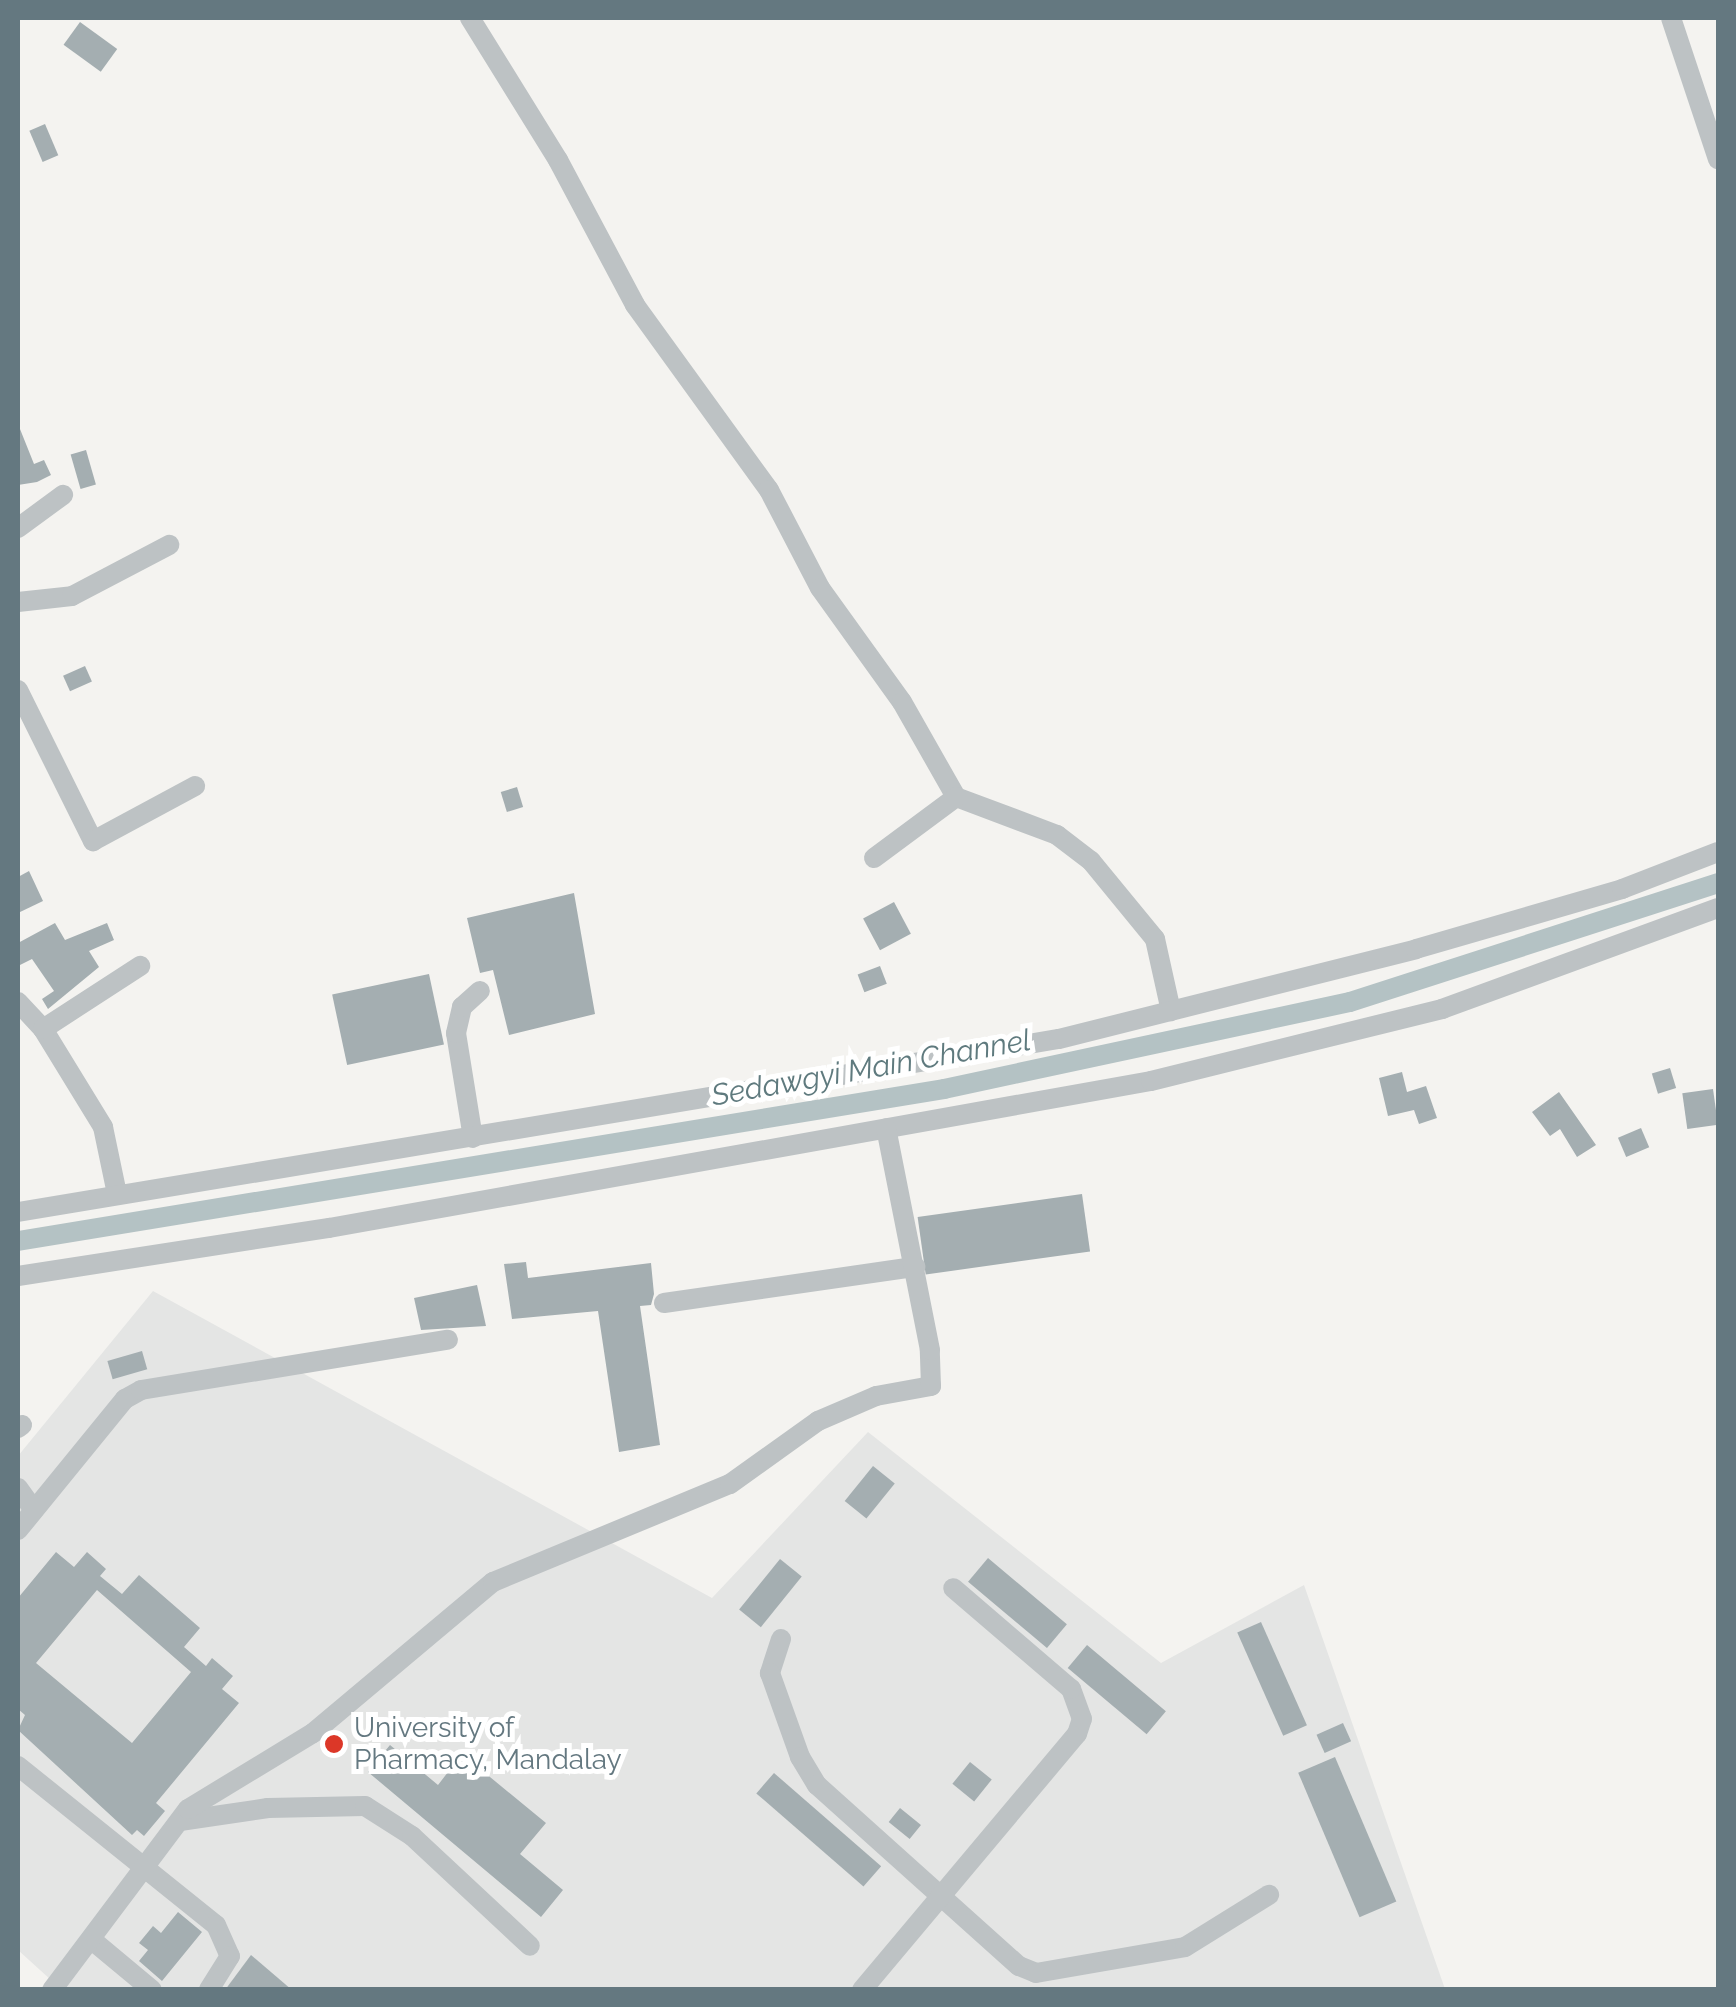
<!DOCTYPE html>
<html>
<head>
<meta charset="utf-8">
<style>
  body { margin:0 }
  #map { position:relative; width:1736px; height:2007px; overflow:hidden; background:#f4f3f0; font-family:Raleway,sans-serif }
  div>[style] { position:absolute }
  .built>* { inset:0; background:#e4e5e4 }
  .canal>* { height:20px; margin:-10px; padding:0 10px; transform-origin:10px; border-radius:10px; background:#b4c2c4 }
  .building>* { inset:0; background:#a4aeb1; transform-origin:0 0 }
  .minor>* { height:20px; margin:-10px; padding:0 10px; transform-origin:10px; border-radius:10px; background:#bdc2c4 }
  .dots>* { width:28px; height:28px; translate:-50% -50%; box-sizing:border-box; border:5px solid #fff; border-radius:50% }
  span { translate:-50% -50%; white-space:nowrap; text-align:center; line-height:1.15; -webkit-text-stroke:10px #fff; paint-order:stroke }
  .poi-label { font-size:28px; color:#647880 }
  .left { translate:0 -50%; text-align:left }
  .water-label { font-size:30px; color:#5f7a7e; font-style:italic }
  .frame { position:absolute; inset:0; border:20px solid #647880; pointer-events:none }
</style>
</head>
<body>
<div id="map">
  <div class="built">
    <i style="clip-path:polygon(153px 1291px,712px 1598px,868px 1432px,1161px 1663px,1304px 1585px,1445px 1989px,62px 1990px,18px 1950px,18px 1456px)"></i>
  </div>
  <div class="canal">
    <i style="left:18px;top:1241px;width:938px;rotate:-9.32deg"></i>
    <i style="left:944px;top:1089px;width:415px;rotate:-12.1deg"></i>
    <i style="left:1350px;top:1002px;width:387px;rotate:-17.9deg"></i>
  </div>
  <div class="building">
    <i style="left:80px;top:22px;width:46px;height:28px;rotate:36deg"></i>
    <i style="left:45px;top:124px;width:34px;height:17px;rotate:67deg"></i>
    <i style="clip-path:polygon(18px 424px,34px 464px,44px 460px,51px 475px,37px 482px,18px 485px)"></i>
    <i style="left:86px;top:450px;width:36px;height:16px;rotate:74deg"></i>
    <i style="left:85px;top:666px;width:17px;height:24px;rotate:66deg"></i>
    <i style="left:517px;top:787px;width:21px;height:17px;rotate:73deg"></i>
    <i style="clip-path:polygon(29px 871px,43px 901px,18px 913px,18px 877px)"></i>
    <i style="clip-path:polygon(574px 893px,595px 1014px,509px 1035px,493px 970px,480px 973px,467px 918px)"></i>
    <i style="left:894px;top:902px;width:36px;height:35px;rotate:62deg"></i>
    <i style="clip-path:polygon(55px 923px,65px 940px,107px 923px,114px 940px,89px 951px,99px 967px,48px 1009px,42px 999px,54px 991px,32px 959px,18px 966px,18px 943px)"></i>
    <i style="left:880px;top:966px;width:19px;height:24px;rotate:69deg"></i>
    <i style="left:429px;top:974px;width:72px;height:99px;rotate:78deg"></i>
    <i style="left:1670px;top:1068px;width:21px;height:19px;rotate:73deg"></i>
    <i style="clip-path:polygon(1402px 1072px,1407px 1092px,1426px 1086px,1437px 1118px,1419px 1124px,1414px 1110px,1388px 1116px,1379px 1078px)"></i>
    <i style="left:1713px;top:1089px;width:36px;height:31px;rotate:82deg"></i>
    <i style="clip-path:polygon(1559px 1092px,1596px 1145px,1577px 1157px,1560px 1129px,1550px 1136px,1532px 1112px)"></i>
    <i style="left:1641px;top:1128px;width:21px;height:25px;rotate:67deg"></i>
    <i style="left:1082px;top:1194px;width:58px;height:166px;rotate:82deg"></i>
    <i style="clip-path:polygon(526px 1262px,528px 1278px,651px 1263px,654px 1294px,651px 1305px,640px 1306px,660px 1445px,619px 1452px,598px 1311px,512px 1319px,504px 1264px)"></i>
    <i style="clip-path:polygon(477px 1285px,486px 1326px,421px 1330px,414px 1298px)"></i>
    <i style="left:142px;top:1351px;width:19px;height:36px;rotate:74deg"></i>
    <i style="left:873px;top:1466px;width:28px;height:45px;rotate:39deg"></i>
    <i style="clip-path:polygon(evenodd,56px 1552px,74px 1567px,87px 1552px,106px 1569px,100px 1576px,122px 1594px,139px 1575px,200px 1628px,184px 1647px,206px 1666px,212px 1658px,233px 1676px,222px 1689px,239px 1703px,156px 1803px,165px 1811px,144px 1836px,137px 1830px,132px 1835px,18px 1730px,25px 1715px,18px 1709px,18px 1598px,56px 1552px,97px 1590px,191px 1672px,132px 1743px,36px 1663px,97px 1590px)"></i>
    <i style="left:988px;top:1558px;width:103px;height:31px;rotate:40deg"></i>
    <i style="left:780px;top:1559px;width:28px;height:65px;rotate:39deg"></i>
    <i style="left:1261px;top:1622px;width:113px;height:26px;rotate:66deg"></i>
    <i style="left:1087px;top:1645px;width:103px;height:30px;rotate:40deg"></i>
    <i style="left:1343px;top:1723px;width:20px;height:29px;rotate:66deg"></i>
    <i style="clip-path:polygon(390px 1745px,438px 1785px,462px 1754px,546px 1823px,520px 1854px,563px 1890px,541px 1917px,368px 1772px)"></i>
    <i style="left:1335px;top:1757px;width:157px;height:40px;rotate:67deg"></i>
    <i style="left:970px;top:1762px;width:28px;height:28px;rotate:39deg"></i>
    <i style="left:774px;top:1773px;width:142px;height:27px;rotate:41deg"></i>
    <i style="left:900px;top:1808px;width:27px;height:18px;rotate:39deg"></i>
    <i style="clip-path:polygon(178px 1912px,202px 1932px,162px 1981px,139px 1961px,148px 1950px,139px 1943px,153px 1926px,161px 1933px)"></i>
    <i style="clip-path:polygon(251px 1955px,292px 1990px,225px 1990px)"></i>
  </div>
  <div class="minor">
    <i style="left:470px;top:18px;width:167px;rotate:58.2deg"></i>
    <i style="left:558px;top:160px;width:164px;rotate:62deg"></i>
    <i style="left:635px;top:305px;width:228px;rotate:54.1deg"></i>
    <i style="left:769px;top:490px;width:110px;rotate:62.5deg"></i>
    <i style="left:820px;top:588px;width:140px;rotate:54.3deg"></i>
    <i style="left:902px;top:702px;width:109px;rotate:60.4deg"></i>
    <i style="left:956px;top:797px;width:108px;rotate:20.6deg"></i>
    <i style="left:1057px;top:835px;width:43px;rotate:37.4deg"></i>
    <i style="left:1091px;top:861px;width:101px;rotate:50.6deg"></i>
    <i style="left:1155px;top:939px;width:74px;rotate:77.5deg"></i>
    <i style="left:1671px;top:18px;width:149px;rotate:71.6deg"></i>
    <i style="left:18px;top:528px;width:56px;rotate:-36.3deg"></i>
    <i style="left:18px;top:602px;width:54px;rotate:-6.3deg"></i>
    <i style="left:72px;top:596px;width:110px;rotate:-27.7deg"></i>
    <i style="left:18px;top:690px;width:169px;rotate:63.6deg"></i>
    <i style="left:93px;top:841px;width:116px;rotate:-28.3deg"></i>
    <i style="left:874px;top:858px;width:102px;rotate:-36.6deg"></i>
    <i style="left:18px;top:1002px;width:37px;rotate:47deg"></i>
    <i style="left:43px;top:1029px;width:115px;rotate:58.5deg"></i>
    <i style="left:103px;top:1127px;width:68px;rotate:78.2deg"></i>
    <i style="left:43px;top:1029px;width:116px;rotate:-33deg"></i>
    <i style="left:473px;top:1138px;width:106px;rotate:-99.2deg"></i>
    <i style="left:456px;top:1033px;width:27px;rotate:-77deg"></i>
    <i style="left:462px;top:1007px;width:24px;rotate:-42deg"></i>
    <i style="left:18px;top:1212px;width:1055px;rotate:-9.44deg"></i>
    <i style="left:1059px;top:1039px;width:368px;rotate:-14.1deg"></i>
    <i style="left:1416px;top:949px;width:215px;rotate:-16.2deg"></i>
    <i style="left:1622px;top:889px;width:103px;rotate:-21.1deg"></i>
    <i style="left:18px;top:1276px;width:315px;rotate:-8.8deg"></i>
    <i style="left:329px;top:1228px;width:835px;rotate:-10.14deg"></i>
    <i style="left:1151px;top:1081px;width:300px;rotate:-13.9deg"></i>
    <i style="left:1442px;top:1009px;width:294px;rotate:-20.1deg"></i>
    <i style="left:664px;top:1303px;width:254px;rotate:-8.2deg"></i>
    <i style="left:18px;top:1428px;width:5px;rotate:-37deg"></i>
    <i style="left:18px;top:1488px;width:27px;rotate:54deg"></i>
    <i style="left:18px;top:1530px;width:169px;rotate:-50.8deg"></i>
    <i style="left:125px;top:1399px;width:18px;rotate:-29deg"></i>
    <i style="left:141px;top:1390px;width:311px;rotate:-9.3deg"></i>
    <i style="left:781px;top:1639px;width:36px;rotate:108deg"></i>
    <i style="left:770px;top:1673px;width:89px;rotate:70.3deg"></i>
    <i style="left:800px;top:1757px;width:33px;rotate:59deg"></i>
    <i style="left:817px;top:1785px;width:271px;rotate:41.9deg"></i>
    <i style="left:1019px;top:1966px;width:18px;rotate:22deg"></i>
    <i style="left:1036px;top:1973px;width:151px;rotate:-9.9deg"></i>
    <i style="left:1185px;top:1947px;width:99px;rotate:-31.8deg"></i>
    <i style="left:18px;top:1766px;width:254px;rotate:38.8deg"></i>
    <i style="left:216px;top:1925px;width:34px;rotate:66deg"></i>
    <i style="left:230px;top:1956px;width:40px;rotate:122deg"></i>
    <i style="left:180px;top:1821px;width:89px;rotate:-8.4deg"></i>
    <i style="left:268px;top:1808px;width:97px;rotate:-1.2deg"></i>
    <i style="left:365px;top:1806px;width:56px;rotate:32.6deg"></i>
    <i style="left:412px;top:1836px;width:161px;rotate:43deg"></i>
    <i style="left:92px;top:1940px;width:78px;rotate:39.8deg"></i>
    <i style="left:52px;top:1990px;width:226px;rotate:-53.1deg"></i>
    <i style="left:188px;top:1809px;width:146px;rotate:-31.3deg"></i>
    <i style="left:313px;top:1733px;width:235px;rotate:-40deg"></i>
    <i style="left:493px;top:1582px;width:256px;rotate:-22.5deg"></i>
    <i style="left:730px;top:1484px;width:108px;rotate:-35.6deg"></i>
    <i style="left:818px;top:1421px;width:63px;rotate:-23.3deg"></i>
    <i style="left:876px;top:1396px;width:56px;rotate:-10.3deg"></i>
    <i style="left:931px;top:1386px;width:36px;rotate:-92deg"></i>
    <i style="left:930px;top:1350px;width:226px;rotate:-101.2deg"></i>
    <i style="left:862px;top:1990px;width:334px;rotate:-50deg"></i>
    <i style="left:1077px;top:1734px;width:16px;rotate:-72deg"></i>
    <i style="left:1082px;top:1719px;width:32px;rotate:-110deg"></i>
    <i style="left:1071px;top:1689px;width:155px;rotate:-139.4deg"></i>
  </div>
  <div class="dots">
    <i style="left:334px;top:1744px;background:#dc3728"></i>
  </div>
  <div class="poi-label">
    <span class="left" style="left:354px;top:1744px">University of<br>Pharmacy, Mandalay</span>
  </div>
  <div class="water-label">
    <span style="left:871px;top:1068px;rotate:-10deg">Sedawgyi Main Channel</span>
  </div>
  <div class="frame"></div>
</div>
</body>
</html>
